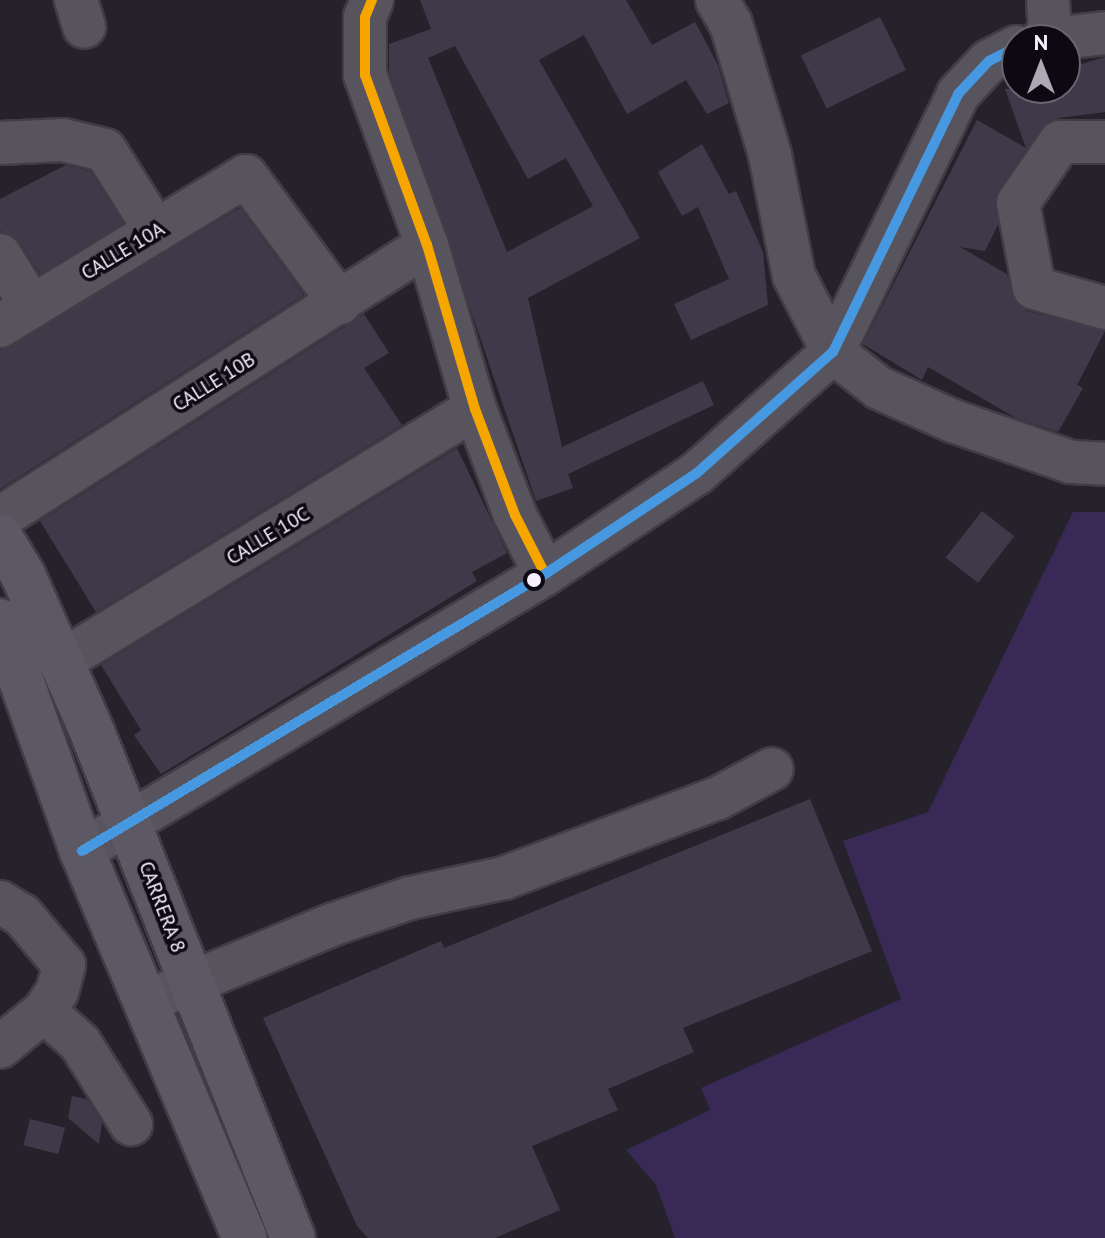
<!DOCTYPE html>
<html>
<head>
<meta charset="utf-8">
<style>
  body { margin:0 }
  #map { position:relative; width:1105px; height:1238px; overflow:hidden; background:#25222c; font-family:"PT Sans",sans-serif }
  div>[style] { position:absolute }
  .green>* { inset:0; background:#392956 }
  .building>* { inset:0; background:#3f3a4a; transform-origin:0 0 }
  .roads { filter:drop-shadow(2px 0 #403d46) drop-shadow(-2px 0 #403d46) drop-shadow(0 2px #403d46) drop-shadow(0 -2px #403d46) }
  .minor>* { height:42px; margin:-21px; padding:0 21px; transform-origin:21px; border-radius:21px; background:#58545e }
  .major>* { height:44px; margin:-22px; padding:0 22px; transform-origin:22px; border-radius:22px; background:#5c5864 }
  .bus-1>* { height:10px; margin:-5px; padding:0 5px; transform-origin:5px; border-radius:5px; background:#f7a600 }
  .bus-2>* { height:10px; margin:-5px; padding:0 5px; transform-origin:5px; border-radius:5px; background:#4699e1 }
  .dots>* { width:22px; height:22px; translate:-50% -50%; box-sizing:border-box; border:4px solid #0c0912; border-radius:50% }
  span { translate:-50% -50%; white-space:nowrap; text-align:center; line-height:1.15; -webkit-text-stroke:7px #0c0912; paint-order:stroke }
  .street-label { font-size:20px; color:#f4f0fe }
  .north { position:absolute; left:1001px; top:24px; width:80px; height:80px; box-sizing:border-box; background:#0c0912; border:2px solid #696570; border-radius:50%; rotate:0deg; font-size:22px; font-weight:700; line-height:32px; text-align:center; color:#f4f0fe }
  .north::after { content:''; display:block; margin:auto; width:28px; height:36px; background:#aca8b4; clip-path:polygon(50% 0,100% 100%,50% 72%,0 100%) }
</style>
</head>
<body>
<div id="map">
  <div class="green">
    <i style="clip-path:polygon(1073px 512px,1105px 512px,1105px 1238px,675px 1238px,656px 1185px,626px 1150px,710px 1110px,701px 1088px,901px 999px,843px 841px,928px 812px)"></i>
  </div>
  <div class="building">
    <i style="clip-path:polygon(evenodd,420px 0,626px 0,652px 45px,695px 22px,718px 65px,729px 103px,707px 114px,686px 80px,627px 114px,584px 35px,539px 60px,640px 238px,528px 298px,562px 447px,703px 381px,714px 405px,568px 474px,573px 488px,536px 501px,389px 71px,389px 44px,431px 29px,420px 0,455px 46px,528px 179px,566px 158px,593px 206px,507px 252px,428px 58px,455px 46px)"></i>
    <i style="left:880px;top:17px;width:59px;height:88px;rotate:64deg"></i>
    <i style="clip-path:polygon(1105px 57px,1105px 112px,1059px 118px,1041px 128px,998px 190px,998px 225px,985px 251px,960px 247px,1007px 274px,1016px 304px,1027px 311px,1105px 331px,1077px 385px,1083px 388px,1058px 432px,1016px 418px,928px 367px,922px 380px,863px 344px,977px 120px,1026px 148px,1005px 89px,1065px 88px,1065px 69px)"></i>
    <i style="clip-path:polygon(702px 144px,729px 194px,736px 191px,763px 252px,768px 305px,691px 340px,674px 304px,729px 279px,698px 207px,682px 216px,658px 172px)"></i>
    <i style="clip-path:polygon(66px 165px,90px 171px,123px 223px,40px 274px,20px 242px,0 231px,0 199px)"></i>
    <i style="clip-path:polygon(240px 208px,304px 295px,0 489px,0 350px)"></i>
    <i style="clip-path:polygon(364px 314px,389px 353px,364px 368px,402px 425px,96px 612px,40px 521px)"></i>
    <i style="clip-path:polygon(457px 448px,507px 553px,472px 572px,477px 581px,161px 774px,134px 735px,141px 730px,101px 665px)"></i>
    <i style="left:982px;top:511px;width:41px;height:59px;rotate:38deg"></i>
    <i style="clip-path:polygon(810px 799px,872px 951px,683px 1028px,694px 1052px,608px 1089px,618px 1110px,532px 1146px,560px 1210px,495px 1238px,368px 1238px,357px 1226px,263px 1018px,441px 941px,444px 948px)"></i>
    <i style="clip-path:polygon(72px 1096px,87px 1099px,102px 1123px,99px 1144px,68px 1118px)"></i>
    <i style="left:30px;top:1119px;width:36px;height:27px;rotate:14deg"></i>
  </div>
  <div class="roads">
    <div class="minor">
      <i style="left:76px;top:0;width:28px;rotate:73deg"></i>
      <i style="left:372px;top:0;width:18px;rotate:112deg"></i>
      <i style="left:365px;top:17px;width:58px;rotate:90deg"></i>
      <i style="left:365px;top:75px;width:181px;rotate:70deg"></i>
      <i style="left:427px;top:245px;width:171px;rotate:73.7deg"></i>
      <i style="left:475px;top:409px;width:113px;rotate:69.3deg"></i>
      <i style="left:515px;top:515px;width:66px;rotate:63deg"></i>
      <i style="left:717px;top:0;width:28px;rotate:60deg"></i>
      <i style="left:731px;top:24px;width:137px;rotate:73.4deg"></i>
      <i style="left:770px;top:155px;width:123px;rotate:78.8deg"></i>
      <i style="left:794px;top:276px;width:85px;rotate:62.8deg"></i>
      <i style="left:833px;top:352px;width:58px;rotate:38deg"></i>
      <i style="left:879px;top:388px;width:81px;rotate:24deg"></i>
      <i style="left:953px;top:421px;width:125px;rotate:19.2deg"></i>
      <i style="left:1071px;top:462px;width:34px;rotate:3deg"></i>
      <i style="left:1048px;top:0;width:38px;rotate:87deg"></i>
      <i style="left:1042px;top:40px;width:63px;rotate:-6.3deg"></i>
      <i style="left:1105px;top:142px;width:45px;rotate:180deg"></i>
      <i style="left:1060px;top:142px;width:74px;rotate:124.5deg"></i>
      <i style="left:1018px;top:203px;width:86px;rotate:79.3deg"></i>
      <i style="left:1034px;top:288px;width:74px;rotate:15.7deg"></i>
      <i style="left:0;top:143px;width:63px;rotate:-2.7deg"></i>
      <i style="left:63px;top:140px;width:43px;rotate:13.4deg"></i>
      <i style="left:105px;top:150px;width:96px;rotate:57.8deg"></i>
      <i style="left:0;top:255px;width:61px;rotate:58.4deg"></i>
      <i style="left:0;top:326px;width:288px;rotate:-31.4deg"></i>
      <i style="left:246px;top:176px;width:158px;rotate:53.5deg"></i>
      <i style="left:0;top:518px;width:507px;rotate:-32.59deg"></i>
      <i style="left:60px;top:662px;width:486px;rotate:-31.4deg"></i>
      <i style="left:82px;top:851px;width:540px;rotate:-30.89deg"></i>
      <i style="left:545px;top:574px;width:182px;rotate:-33.6deg"></i>
      <i style="left:697px;top:473px;width:182px;rotate:-41.7deg"></i>
      <i style="left:833px;top:352px;width:287px;rotate:-64.1deg"></i>
      <i style="left:958px;top:94px;width:45px;rotate:-46.8deg"></i>
      <i style="left:989px;top:61px;width:31px;rotate:-27deg"></i>
      <i style="left:0;top:902px;width:26px;rotate:31deg"></i>
      <i style="left:22px;top:915px;width:65px;rotate:50deg"></i>
      <i style="left:147px;top:1001px;width:202px;rotate:-22.4deg"></i>
      <i style="left:334px;top:924px;width:80px;rotate:-18.9deg"></i>
      <i style="left:410px;top:898px;width:96px;rotate:-12deg"></i>
      <i style="left:504px;top:878px;width:228px;rotate:-20.5deg"></i>
      <i style="left:718px;top:798px;width:61px;rotate:-28.2deg"></i>
      <i style="left:44px;top:1011px;width:48px;rotate:41.6deg"></i>
      <i style="left:80px;top:1043px;width:96px;rotate:57.8deg"></i>
      <i style="left:0;top:1047px;width:57px;rotate:-39.3deg"></i>
      <i style="left:44px;top:1011px;width:23px;rotate:-56deg"></i>
      <i style="left:57px;top:992px;width:28px;rotate:-75deg"></i>
    </div>
    <div class="major">
      <i style="left:0;top:537px;width:44px;rotate:58.8deg"></i>
      <i style="left:23px;top:575px;width:174px;rotate:66.2deg"></i>
      <i style="left:93px;top:734px;width:542px;rotate:68.36deg"></i>
      <i style="left:0;top:621px;width:244px;rotate:70.4deg"></i>
      <i style="left:82px;top:851px;width:420px;rotate:67.2deg"></i>
    </div>
  </div>
  <div class="bus-1">
    <i style="left:372px;top:0;width:18px;rotate:112deg"></i>
    <i style="left:365px;top:17px;width:58px;rotate:90deg"></i>
    <i style="left:365px;top:75px;width:181px;rotate:70deg"></i>
    <i style="left:427px;top:245px;width:171px;rotate:73.7deg"></i>
    <i style="left:475px;top:409px;width:113px;rotate:69.3deg"></i>
    <i style="left:515px;top:515px;width:66px;rotate:63deg"></i>
  </div>
  <div class="bus-2">
    <i style="left:82px;top:851px;width:540px;rotate:-30.89deg"></i>
    <i style="left:545px;top:574px;width:182px;rotate:-33.6deg"></i>
    <i style="left:697px;top:473px;width:182px;rotate:-41.7deg"></i>
    <i style="left:833px;top:352px;width:287px;rotate:-64.1deg"></i>
    <i style="left:958px;top:94px;width:45px;rotate:-46.8deg"></i>
    <i style="left:989px;top:61px;width:31px;rotate:-27deg"></i>
  </div>
  <div class="dots">
    <i style="left:534px;top:580px;background:#f4f0fe"></i>
  </div>
  <div class="street-label">
    <span style="left:123px;top:251px;rotate:-31deg">CALLE 10A</span>
    <span style="left:214px;top:382px;rotate:-32deg">CALLE 10B</span>
    <span style="left:268px;top:536px;rotate:-31deg">CALLE 10C</span>
    <span style="left:162px;top:907px;rotate:69deg">CARRERA 8</span>
  </div>
  <div class="north">N</div>
</div>
</body>
</html>
